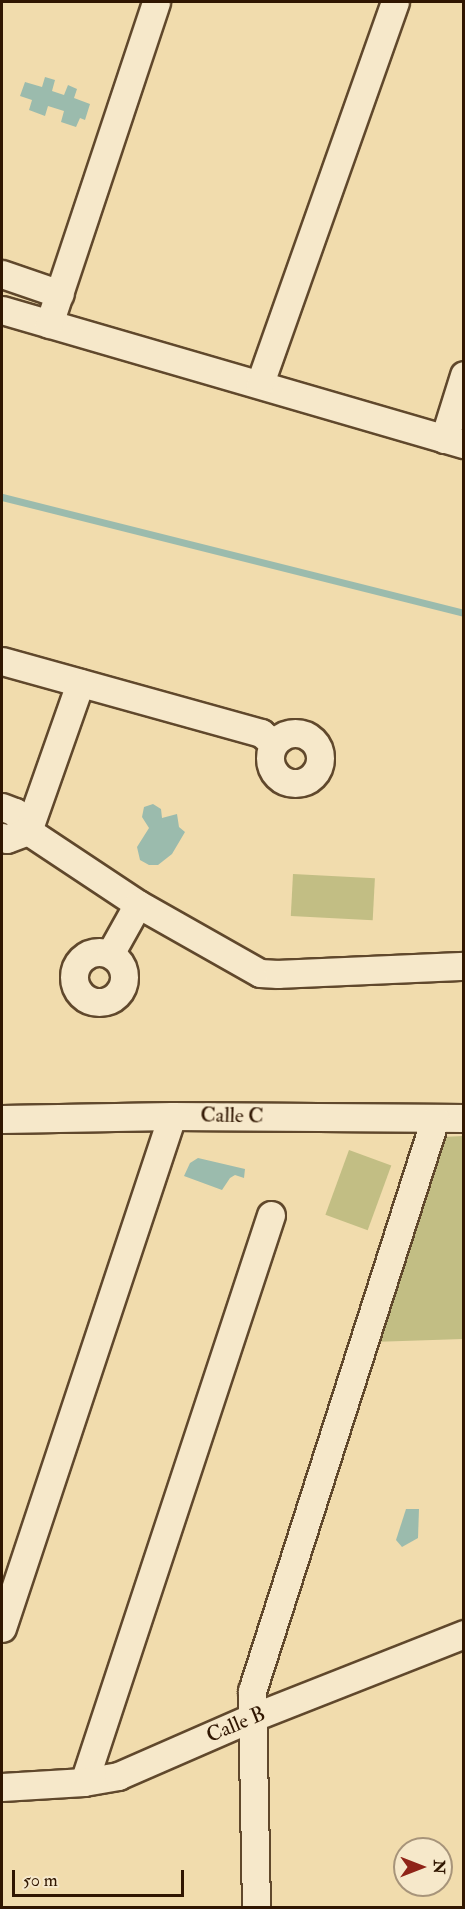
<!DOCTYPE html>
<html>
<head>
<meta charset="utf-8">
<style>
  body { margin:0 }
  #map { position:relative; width:465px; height:1909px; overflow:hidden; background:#f1dcad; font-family:"IM FELL Double Pica",serif }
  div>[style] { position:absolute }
  .green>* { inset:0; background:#c2be84; transform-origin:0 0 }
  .water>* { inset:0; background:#9bbbad }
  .stream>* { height:7px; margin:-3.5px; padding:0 3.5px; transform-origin:3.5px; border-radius:3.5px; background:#9bbbad }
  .roads { filter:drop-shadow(2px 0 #60482c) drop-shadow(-2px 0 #60482c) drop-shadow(0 2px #60482c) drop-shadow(0 -2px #60482c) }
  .minor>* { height:27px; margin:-13.5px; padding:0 13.5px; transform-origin:13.5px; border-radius:13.5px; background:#f6e8ca }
  .minor>.ring { margin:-13.5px; padding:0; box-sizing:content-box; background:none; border:27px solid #f6e8ca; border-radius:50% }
  span { translate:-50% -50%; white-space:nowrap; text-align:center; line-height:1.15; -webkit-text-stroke:6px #f6e8ca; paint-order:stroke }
  .street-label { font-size:21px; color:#301601 }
  .frame { position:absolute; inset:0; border:3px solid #301601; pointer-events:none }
  .north { position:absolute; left:393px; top:1837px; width:60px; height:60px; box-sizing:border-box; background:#f6e8ca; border:2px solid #a7947a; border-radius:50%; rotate:90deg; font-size:16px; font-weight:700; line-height:24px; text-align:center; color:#301601 }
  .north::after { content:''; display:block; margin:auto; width:21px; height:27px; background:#8f2418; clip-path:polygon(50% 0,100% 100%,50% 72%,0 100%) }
  .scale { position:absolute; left:12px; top:1870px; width:172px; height:27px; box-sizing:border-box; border:3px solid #301601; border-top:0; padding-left:8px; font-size:18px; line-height:21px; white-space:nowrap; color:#301601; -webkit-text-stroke:4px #f6e8ca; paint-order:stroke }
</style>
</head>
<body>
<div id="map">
  <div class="green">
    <i style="left:293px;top:874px;width:82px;height:42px;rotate:3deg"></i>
    <i style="clip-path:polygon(463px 1136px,463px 1339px,372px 1342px,442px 1137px)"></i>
    <i style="left:349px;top:1150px;width:45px;height:69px;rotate:20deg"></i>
  </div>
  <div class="water">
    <i style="clip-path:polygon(45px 77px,55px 80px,52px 91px,64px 95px,68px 85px,77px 89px,74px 98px,90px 104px,85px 120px,80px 118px,76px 127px,61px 122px,64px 111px,48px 106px,45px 116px,29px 110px,32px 100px,20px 96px,25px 82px,42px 87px)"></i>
    <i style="clip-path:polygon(153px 804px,161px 809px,162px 818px,177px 814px,179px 827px,185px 832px,172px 854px,158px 865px,149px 865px,140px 860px,137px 847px,149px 828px,142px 817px,144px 807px)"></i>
    <i style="clip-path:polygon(198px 1158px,245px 1169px,244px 1178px,235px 1175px,230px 1178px,222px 1190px,184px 1176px,190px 1163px)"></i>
    <i style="clip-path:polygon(406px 1509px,419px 1509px,418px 1538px,402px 1547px,396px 1540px)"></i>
  </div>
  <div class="stream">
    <i style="left:2px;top:497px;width:476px;rotate:14.1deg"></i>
  </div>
  <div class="roads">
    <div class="minor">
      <i style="left:2px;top:274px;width:61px;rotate:19deg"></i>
      <i style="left:2px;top:310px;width:481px;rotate:16.2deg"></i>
      <i style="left:49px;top:324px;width:339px;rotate:-71.6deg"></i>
      <i style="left:260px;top:383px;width:404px;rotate:-70.5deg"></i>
      <i style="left:444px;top:439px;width:67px;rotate:-72.6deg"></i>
      <i style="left:2px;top:661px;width:269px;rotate:15.5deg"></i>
      <i style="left:261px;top:733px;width:16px;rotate:40deg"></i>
      <i class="ring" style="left:270px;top:733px;width:23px;height:23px"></i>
      <i style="left:2px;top:807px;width:14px;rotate:21deg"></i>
      <i style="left:15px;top:812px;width:23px;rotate:56deg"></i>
      <i style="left:28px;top:831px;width:132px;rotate:33.6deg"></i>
      <i style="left:138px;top:904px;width:140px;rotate:29.5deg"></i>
      <i style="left:260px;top:973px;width:18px;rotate:3deg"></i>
      <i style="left:278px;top:974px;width:186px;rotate:-2.5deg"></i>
      <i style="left:28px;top:831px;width:157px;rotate:-70.6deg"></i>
      <i style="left:2px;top:837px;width:5px;rotate:22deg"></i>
      <i style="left:7px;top:839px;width:22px;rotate:-21deg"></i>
      <i class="ring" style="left:74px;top:952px;width:23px;height:23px"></i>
      <i style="left:110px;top:954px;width:57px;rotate:-60.8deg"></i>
      <i style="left:2px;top:1119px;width:170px;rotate:-1deg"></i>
      <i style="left:172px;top:1116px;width:292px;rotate:0.4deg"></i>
      <i style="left:2px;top:1628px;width:539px;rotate:-71.63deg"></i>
      <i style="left:84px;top:1782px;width:597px;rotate:-71.75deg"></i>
      <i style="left:2px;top:1787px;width:82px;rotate:-3.5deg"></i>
      <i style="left:84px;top:1782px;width:35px;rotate:-10deg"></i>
      <i style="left:118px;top:1776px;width:145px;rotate:-23.6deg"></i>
      <i style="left:251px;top:1718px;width:229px;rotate:-21.5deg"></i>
      <i style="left:256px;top:1908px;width:217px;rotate:-91.1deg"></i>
      <i style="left:252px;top:1691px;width:601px;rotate:-72.26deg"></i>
    </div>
  </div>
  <div class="street-label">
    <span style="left:232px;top:1116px;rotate:1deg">Calle C</span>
    <span style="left:236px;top:1725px;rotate:-23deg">Calle B</span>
  </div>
  <div class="frame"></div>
  <div class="north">N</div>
  <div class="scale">50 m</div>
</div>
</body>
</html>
